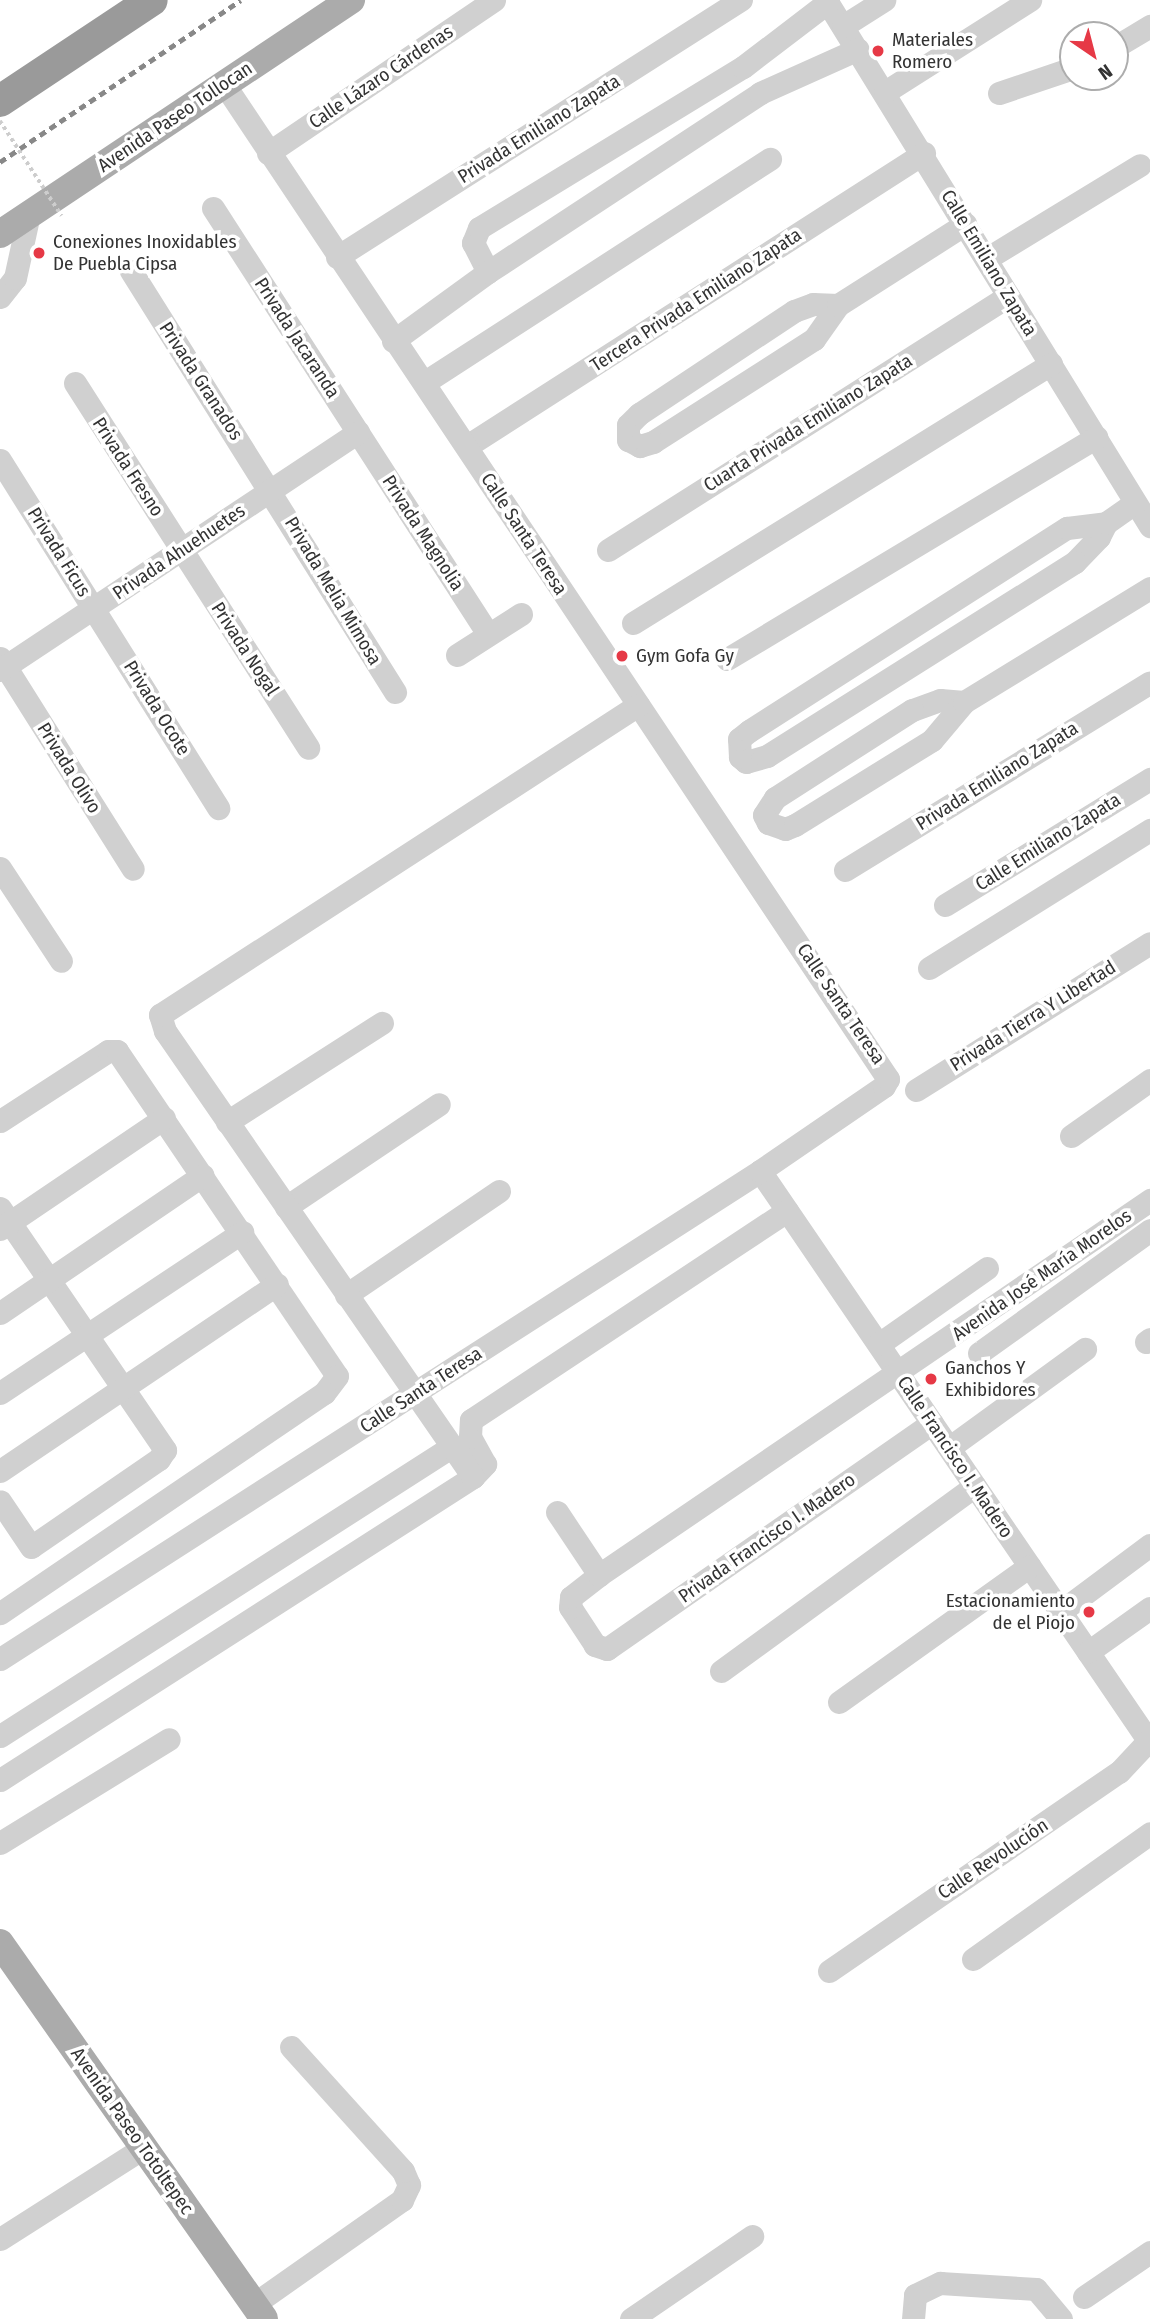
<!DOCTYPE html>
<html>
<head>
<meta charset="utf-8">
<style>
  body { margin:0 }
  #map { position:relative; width:1150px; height:2319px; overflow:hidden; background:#fff; font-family:"Fira Sans Condensed",sans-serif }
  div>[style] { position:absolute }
  .minor>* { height:23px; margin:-11.5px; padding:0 11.5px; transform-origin:11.5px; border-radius:11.5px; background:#d0d0d0 }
  .major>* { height:28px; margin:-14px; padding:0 14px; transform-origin:14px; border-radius:14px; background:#ababab }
  .highway>* { height:32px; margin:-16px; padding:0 16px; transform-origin:16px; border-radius:16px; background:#9a9a9a }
  .rail>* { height:5px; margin-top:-2.5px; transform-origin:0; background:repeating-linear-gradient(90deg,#888 0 7px,transparent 0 12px) }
  .path-bridge>* { height:3.5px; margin-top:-1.75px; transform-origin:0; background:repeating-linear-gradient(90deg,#cdcdcd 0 3.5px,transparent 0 7px) }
  .dots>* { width:19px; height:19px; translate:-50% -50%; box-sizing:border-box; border:4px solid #fff; border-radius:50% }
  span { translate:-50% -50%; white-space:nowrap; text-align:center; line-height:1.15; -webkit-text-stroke:7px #fff; paint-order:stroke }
  .poi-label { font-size:19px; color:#333 }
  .left { translate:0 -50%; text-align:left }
  .right { translate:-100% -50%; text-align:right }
  .street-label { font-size:19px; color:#333 }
  .north { position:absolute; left:1059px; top:21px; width:70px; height:70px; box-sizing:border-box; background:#fff; border:2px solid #adadad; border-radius:50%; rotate:145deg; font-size:19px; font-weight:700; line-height:28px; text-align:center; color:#333 }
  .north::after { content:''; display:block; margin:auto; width:24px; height:32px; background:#e63946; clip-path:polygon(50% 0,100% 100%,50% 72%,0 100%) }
</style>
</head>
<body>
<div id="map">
  <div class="minor">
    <i style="left:826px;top:0;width:618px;rotate:58.37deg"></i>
    <i style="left:843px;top:26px;width:49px;rotate:-32.4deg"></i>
    <i style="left:1115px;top:47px;width:41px;rotate:-31deg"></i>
    <i style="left:885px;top:92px;width:172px;rotate:-32.4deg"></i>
    <i style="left:999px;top:93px;width:78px;rotate:-18.7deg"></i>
    <i style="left:268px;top:153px;width:273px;rotate:-34.1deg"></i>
    <i style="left:213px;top:208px;width:507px;rotate:57.16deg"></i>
    <i style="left:337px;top:257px;width:479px;rotate:-32.5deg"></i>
    <i style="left:986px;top:259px;width:180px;rotate:-31.4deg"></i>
    <i style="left:131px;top:271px;width:497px;rotate:57.9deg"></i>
    <i style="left:488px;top:272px;width:33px;rotate:-117deg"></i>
    <i style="left:473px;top:243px;width:16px;rotate:-68deg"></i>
    <i style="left:479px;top:228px;width:309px;rotate:-31.4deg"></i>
    <i style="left:743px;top:67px;width:107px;rotate:-37.4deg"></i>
    <i style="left:0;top:297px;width:24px;rotate:-52deg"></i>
    <i style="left:15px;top:278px;width:66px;rotate:-77.7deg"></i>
    <i style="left:838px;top:305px;width:42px;rotate:125.2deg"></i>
    <i style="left:814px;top:339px;width:191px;rotate:147.4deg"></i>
    <i style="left:653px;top:442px;width:14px;rotate:163deg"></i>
    <i style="left:640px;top:446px;width:13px;rotate:-153deg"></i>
    <i style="left:628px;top:440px;width:15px;rotate:-90deg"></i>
    <i style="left:628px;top:425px;width:16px;rotate:-45deg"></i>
    <i style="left:639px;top:414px;width:186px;rotate:-33.6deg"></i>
    <i style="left:794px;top:311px;width:20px;rotate:-20deg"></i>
    <i style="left:813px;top:304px;width:25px;rotate:2deg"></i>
    <i style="left:838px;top:305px;width:151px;rotate:-32.5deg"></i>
    <i style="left:393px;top:341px;width:117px;rotate:-36deg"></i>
    <i style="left:488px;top:272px;width:326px;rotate:-33.3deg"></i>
    <i style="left:760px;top:93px;width:107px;rotate:-24.2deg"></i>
    <i style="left:425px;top:382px;width:411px;rotate:-32.9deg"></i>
    <i style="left:75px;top:383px;width:433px;rotate:57.4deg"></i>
    <i style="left:467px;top:446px;width:543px;rotate:-32.67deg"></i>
    <i style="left:0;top:460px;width:411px;rotate:57.9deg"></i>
    <i style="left:1106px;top:523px;width:16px;rotate:117deg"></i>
    <i style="left:1099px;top:537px;width:35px;rotate:134deg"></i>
    <i style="left:1075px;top:562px;width:364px;rotate:147.8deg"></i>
    <i style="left:767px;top:756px;width:22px;rotate:164deg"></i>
    <i style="left:746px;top:762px;width:8px;rotate:-140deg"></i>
    <i style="left:740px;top:757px;width:18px;rotate:-93deg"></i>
    <i style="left:739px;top:739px;width:13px;rotate:-39deg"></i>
    <i style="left:749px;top:731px;width:377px;rotate:-32.6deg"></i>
    <i style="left:1067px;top:528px;width:39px;rotate:-7deg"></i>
    <i style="left:1106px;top:523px;width:35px;rotate:-35deg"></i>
    <i style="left:608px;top:550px;width:474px;rotate:-32.4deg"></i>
    <i style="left:633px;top:623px;width:492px;rotate:-31.8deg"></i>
    <i style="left:457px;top:655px;width:76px;rotate:-32.6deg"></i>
    <i style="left:0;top:658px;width:249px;rotate:57.8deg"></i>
    <i style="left:727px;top:659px;width:431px;rotate:-31deg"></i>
    <i style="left:0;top:670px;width:430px;rotate:-33.6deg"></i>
    <i style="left:964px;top:702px;width:24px;rotate:-175deg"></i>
    <i style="left:940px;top:700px;width:30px;rotate:160deg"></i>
    <i style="left:912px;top:710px;width:163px;rotate:147.3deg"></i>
    <i style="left:775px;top:798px;width:20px;rotate:123deg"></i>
    <i style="left:764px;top:815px;width:9px;rotate:63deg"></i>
    <i style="left:768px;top:823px;width:18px;rotate:19deg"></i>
    <i style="left:785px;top:829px;width:11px;rotate:-22deg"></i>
    <i style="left:795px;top:825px;width:161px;rotate:-31.8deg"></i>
    <i style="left:932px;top:740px;width:50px;rotate:-49.9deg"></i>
    <i style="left:964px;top:702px;width:218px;rotate:-31.5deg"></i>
    <i style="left:0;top:868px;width:111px;rotate:56.7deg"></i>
    <i style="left:845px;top:870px;width:358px;rotate:-31.6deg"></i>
    <i style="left:945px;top:905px;width:241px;rotate:-31.6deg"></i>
    <i style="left:929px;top:968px;width:261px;rotate:-32deg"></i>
    <i style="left:916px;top:1090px;width:276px;rotate:-32.1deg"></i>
    <i style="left:0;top:1121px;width:129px;rotate:-32.9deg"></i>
    <i style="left:108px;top:1051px;width:9px"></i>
    <i style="left:117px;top:1051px;width:392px;rotate:55.9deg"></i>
    <i style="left:337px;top:1376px;width:21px;rotate:127deg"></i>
    <i style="left:324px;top:1393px;width:392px;rotate:145.8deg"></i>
    <i style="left:227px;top:1122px;width:184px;rotate:-32.6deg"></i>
    <i style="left:1071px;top:1136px;width:97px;rotate:-35.3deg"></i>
    <i style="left:760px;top:1171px;width:692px;rotate:55.71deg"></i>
    <i style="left:286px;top:1207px;width:184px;rotate:-33.9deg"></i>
    <i style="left:0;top:1208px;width:293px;rotate:55.7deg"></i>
    <i style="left:165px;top:1450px;width:11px;rotate:124deg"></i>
    <i style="left:159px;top:1459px;width:155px;rotate:145.5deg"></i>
    <i style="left:31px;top:1547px;width:55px;rotate:-124deg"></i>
    <i style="left:0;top:1229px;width:198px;rotate:-34.1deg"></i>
    <i style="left:346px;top:1295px;width:185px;rotate:-34.2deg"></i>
    <i style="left:0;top:1313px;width:245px;rotate:-34.2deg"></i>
    <i style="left:1146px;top:1342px;width:5px;rotate:-37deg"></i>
    <i style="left:879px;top:1344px;width:132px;rotate:-35.1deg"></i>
    <i style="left:979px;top:1353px;width:211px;rotate:-35.7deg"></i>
    <i style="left:0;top:1393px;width:291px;rotate:-33.6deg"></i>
    <i style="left:932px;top:1423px;width:396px;rotate:145.2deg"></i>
    <i style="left:607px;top:1649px;width:13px;rotate:-162deg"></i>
    <i style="left:595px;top:1645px;width:45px;rotate:-123.3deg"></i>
    <i style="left:570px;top:1607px;width:10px;rotate:-84deg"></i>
    <i style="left:571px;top:1597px;width:36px;rotate:-38deg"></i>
    <i style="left:599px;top:1575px;width:667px;rotate:-34.24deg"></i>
    <i style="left:950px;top:1447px;width:167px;rotate:-36deg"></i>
    <i style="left:0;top:1471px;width:334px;rotate:-34deg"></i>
    <i style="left:473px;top:1477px;width:18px;rotate:-47deg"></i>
    <i style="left:485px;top:1464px;width:31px;rotate:-119deg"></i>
    <i style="left:470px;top:1437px;width:17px;rotate:-87deg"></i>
    <i style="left:471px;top:1420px;width:379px;rotate:-33.5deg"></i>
    <i style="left:557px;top:1512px;width:76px;rotate:56.3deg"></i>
    <i style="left:1060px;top:1612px;width:112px;rotate:-36.7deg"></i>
    <i style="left:1088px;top:1652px;width:76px;rotate:-35.4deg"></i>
    <i style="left:0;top:1659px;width:903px;rotate:-32.7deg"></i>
    <i style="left:760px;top:1171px;width:150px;rotate:-34.4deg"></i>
    <i style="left:884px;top:1086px;width:8px;rotate:-60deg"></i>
    <i style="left:888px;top:1079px;width:1196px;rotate:-123.72deg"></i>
    <i style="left:721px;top:1671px;width:314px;rotate:-36.1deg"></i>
    <i style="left:839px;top:1702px;width:234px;rotate:-35.5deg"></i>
    <i style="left:0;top:1736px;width:536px;rotate:-32.65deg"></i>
    <i style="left:0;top:1780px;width:562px;rotate:-32.64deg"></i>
    <i style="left:473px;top:1477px;width:542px;rotate:-124.63deg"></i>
    <i style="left:165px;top:1031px;width:17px;rotate:-107deg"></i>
    <i style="left:160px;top:1015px;width:570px;rotate:-32.96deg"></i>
    <i style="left:0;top:1843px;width:198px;rotate:-31.6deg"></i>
    <i style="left:973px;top:1959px;width:217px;rotate:-35.4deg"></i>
    <i style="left:829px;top:1971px;width:352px;rotate:-34.5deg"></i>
    <i style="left:1119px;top:1772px;width:45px;rotate:-46.8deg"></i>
    <i style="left:0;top:2239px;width:169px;rotate:-32.5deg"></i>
    <i style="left:1084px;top:2297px;width:80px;rotate:-34.3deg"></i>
    <i style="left:254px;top:2304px;width:181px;rotate:-35.1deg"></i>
    <i style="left:402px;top:2200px;width:17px;rotate:-65deg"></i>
    <i style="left:409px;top:2185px;width:15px;rotate:-113deg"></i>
    <i style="left:403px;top:2171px;width:167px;rotate:-132.1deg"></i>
    <i style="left:631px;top:2319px;width:147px;rotate:-34.4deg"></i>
    <i style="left:913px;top:2319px;width:24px;rotate:-85deg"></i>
    <i style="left:915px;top:2295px;width:28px;rotate:-26deg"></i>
    <i style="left:940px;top:2283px;width:96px;rotate:3.6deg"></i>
    <i style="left:1036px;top:2289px;width:39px;rotate:50deg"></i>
  </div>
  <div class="major">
    <i style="left:0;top:234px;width:422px;rotate:-33.7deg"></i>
    <i style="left:0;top:1943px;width:459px;rotate:54.9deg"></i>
  </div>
  <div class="highway">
    <i style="left:0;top:101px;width:182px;rotate:-33.6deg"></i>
  </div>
  <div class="rail">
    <i style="left:0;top:162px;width:290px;rotate:-33.9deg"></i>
  </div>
  <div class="path-bridge">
    <i style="left:0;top:121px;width:113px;rotate:56.9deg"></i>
  </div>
  <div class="dots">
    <i style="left:878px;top:51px;background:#e63946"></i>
    <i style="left:39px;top:253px;background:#e63946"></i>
    <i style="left:622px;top:656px;background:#e63946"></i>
    <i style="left:931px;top:1379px;background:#e63946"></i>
    <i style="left:1089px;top:1612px;background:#e63946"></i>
  </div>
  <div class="poi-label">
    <span class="left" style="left:892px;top:51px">Materiales<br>Romero</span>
    <span class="left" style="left:53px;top:253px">Conexiones Inoxidables<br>De Puebla Cipsa</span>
    <span class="left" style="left:636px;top:656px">Gym Gofa Gy</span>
    <span class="left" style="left:945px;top:1379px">Ganchos Y<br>Exhibidores</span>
    <span class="right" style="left:1075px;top:1612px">Estacionamiento<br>de el Piojo</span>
  </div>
  <div class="street-label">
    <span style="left:381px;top:77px;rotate:-34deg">Calle Lázaro Cárdenas</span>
    <span style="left:175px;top:117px;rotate:-34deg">Avenida Paseo Tollocan</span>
    <span style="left:539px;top:129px;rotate:-32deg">Privada Emiliano Zapata</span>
    <span style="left:989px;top:263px;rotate:59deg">Calle Emiliano Zapata</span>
    <span style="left:696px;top:300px;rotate:-33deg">Tercera Privada Emiliano Zapata</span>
    <span style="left:297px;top:338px;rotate:57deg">Privada Jacaranda</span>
    <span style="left:201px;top:381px;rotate:57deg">Privada Granados</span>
    <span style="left:808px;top:423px;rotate:-32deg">Cuarta Privada Emiliano Zapata</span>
    <span style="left:128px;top:467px;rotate:57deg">Privada Fresno</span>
    <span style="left:423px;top:533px;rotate:57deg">Privada Magnolia</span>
    <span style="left:524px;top:534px;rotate:57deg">Calle Santa Teresa</span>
    <span style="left:59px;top:552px;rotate:58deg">Privada Ficus</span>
    <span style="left:179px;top:552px;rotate:-34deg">Privada Ahuehuetes</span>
    <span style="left:333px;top:591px;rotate:59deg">Privada Melia Mimosa</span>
    <span style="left:245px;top:649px;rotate:57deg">Privada Nogal</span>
    <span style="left:157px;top:708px;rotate:58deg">Privada Ocote</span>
    <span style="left:69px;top:768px;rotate:58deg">Privada Olivo</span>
    <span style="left:997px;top:776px;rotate:-32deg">Privada Emiliano Zapata</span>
    <span style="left:1048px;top:842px;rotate:-32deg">Calle Emiliano Zapata</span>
    <span style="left:841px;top:1004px;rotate:56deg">Calle Santa Teresa</span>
    <span style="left:1033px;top:1016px;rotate:-32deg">Privada Tierra Y Libertad</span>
    <span style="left:1042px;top:1275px;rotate:-35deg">Avenida José María Morelos</span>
    <span style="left:421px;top:1390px;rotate:-33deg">Calle Santa Teresa</span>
    <span style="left:955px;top:1457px;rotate:56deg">Calle Francisco I. Madero</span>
    <span style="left:767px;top:1538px;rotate:-35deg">Privada Francisco I. Madero</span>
    <span style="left:993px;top:1859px;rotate:-34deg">Calle Revolución</span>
    <span style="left:132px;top:2131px;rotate:55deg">Avenida Paseo Totoltepec</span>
  </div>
  <div class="north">N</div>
</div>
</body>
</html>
